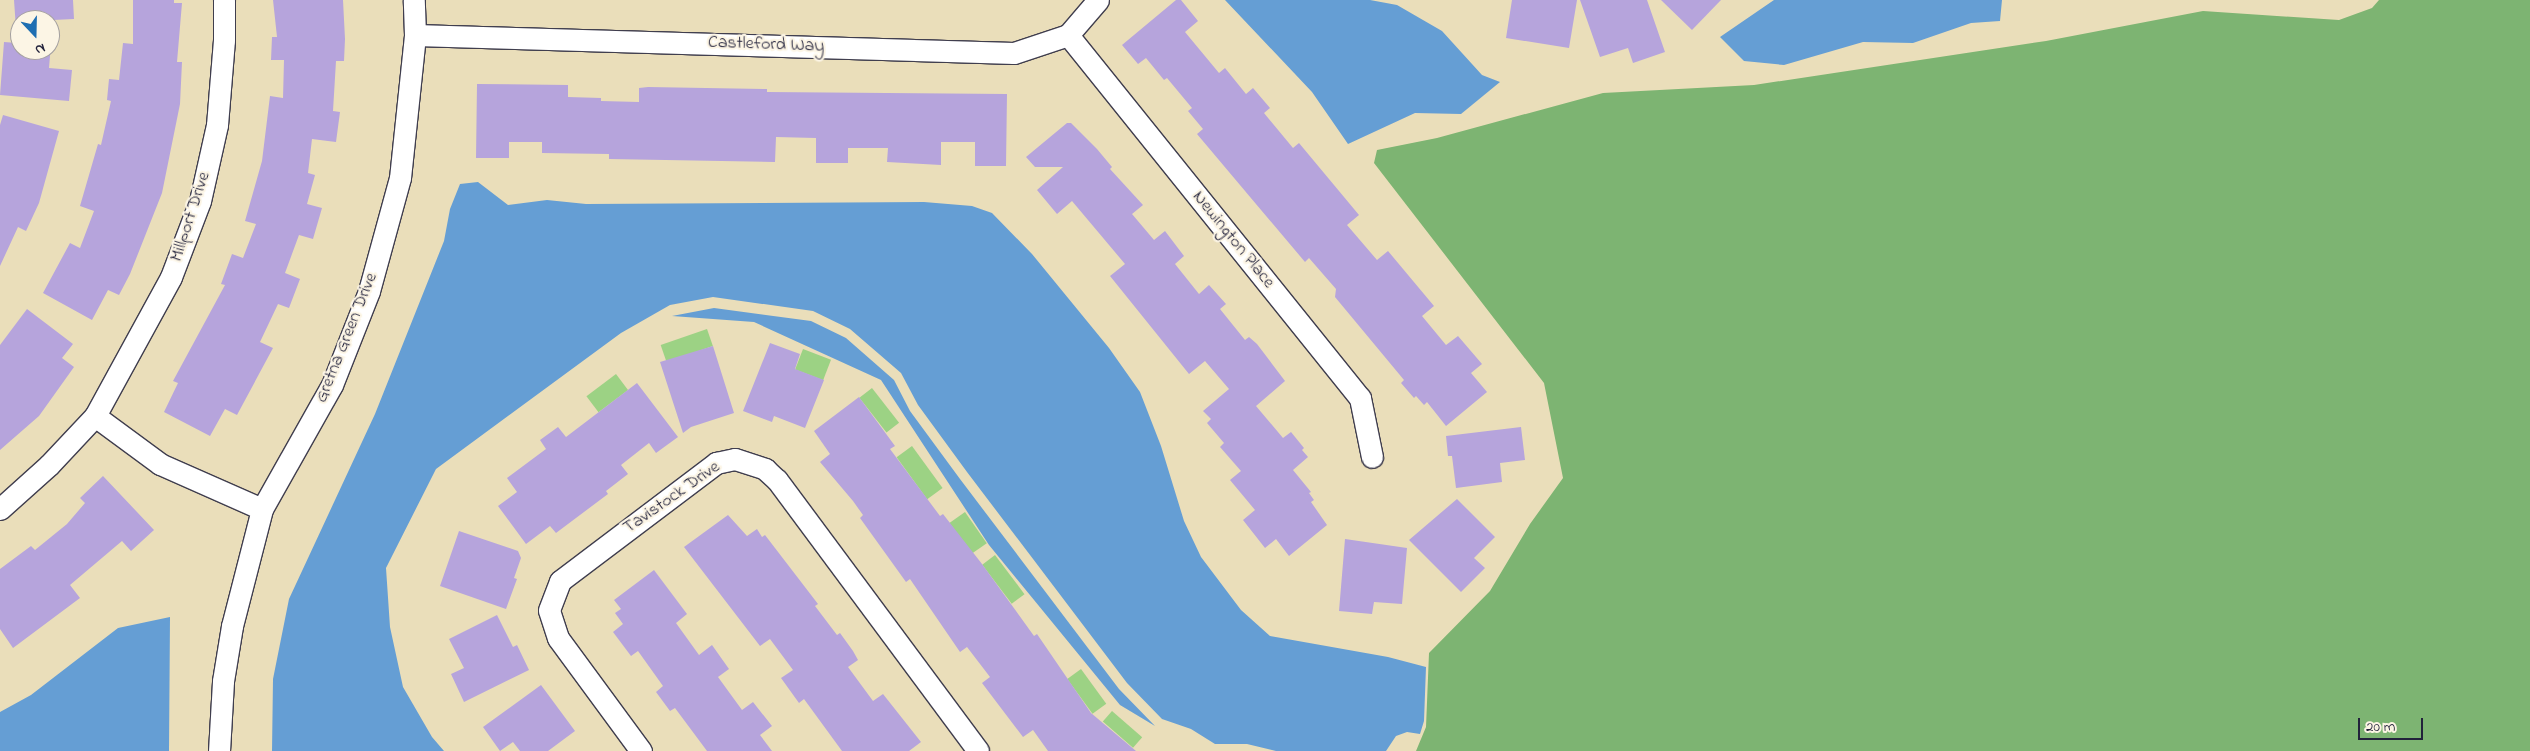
<!DOCTYPE html>
<html>
<head>
<meta charset="utf-8">
<style>
  body { margin:0 }
  #map { position:relative; width:2530px; height:751px; overflow:hidden; background:#eadeba; font-family:"Indie Flower",sans-serif }
  div>[style] { position:absolute }
  .green>* { inset:0; background:#9cd284; transform-origin:0 0 }
  .forest>* { inset:0; background:#7db472 }
  .water>* { inset:0; background:#659ed4 }
  .building>* { inset:0; background:#b6a4dc }
  .roads { filter:drop-shadow(1px 0 #403e4e) drop-shadow(-1px 0 #403e4e) drop-shadow(0 1px #403e4e) drop-shadow(0 -1px #403e4e) }
  .street>* { height:21px; margin:-10.5px; padding:0 10.5px; transform-origin:10.5px; border-radius:10.5px; background:#fff }
  span { translate:-50% -50%; white-space:nowrap; text-align:center; line-height:1.15; -webkit-text-stroke:4.5px #fcf5e5; paint-order:stroke }
  .street-label { font-size:18px; color:#22223b }
  .north { position:absolute; left:10px; top:10px; width:50px; height:50px; box-sizing:border-box; background:#fcf5e5; border:1px solid #a5a1a1; border-radius:50%; rotate:159deg; font-size:14px; font-weight:700; line-height:20px; text-align:center; color:#22223b }
  .north::after { content:''; display:block; margin:auto; width:18px; height:22px; background:#1f6fb2; clip-path:polygon(50% 0,100% 100%,50% 72%,0 100%) }
  .scale { position:absolute; left:2358px; top:718px; width:65px; height:22px; box-sizing:border-box; border:2px solid #22223b; border-top:0; padding-left:6px; font-size:15px; line-height:18px; white-space:nowrap; color:#22223b; -webkit-text-stroke:4px #fcf5e5; paint-order:stroke }
</style>
</head>
<body>
<div id="map">
  <div class="green">
    <i style="left:707px;top:329px;width:18px;height:49px;rotate:71deg"></i>
    <i style="left:803px;top:349px;width:30px;height:22px;rotate:21deg"></i>
    <i style="left:616px;top:374px;width:20px;height:37px;rotate:53deg"></i>
    <i style="left:872px;top:388px;width:44px;height:16px;rotate:52deg"></i>
    <i style="left:912px;top:446px;width:52px;height:19px;rotate:54deg"></i>
    <i style="left:965px;top:512px;width:38px;height:19px;rotate:55deg"></i>
    <i style="left:995px;top:555px;width:49px;height:16px;rotate:53deg"></i>
    <i style="left:1081px;top:669px;width:43px;height:17px;rotate:54deg"></i>
    <i style="left:1112px;top:711px;width:40px;height:14px;rotate:41deg"></i>
  </div>
  <div class="forest">
    <i style="clip-path:polygon(2379px 0,2530px 0,2530px 751px,1416px 751px,1426px 727px,1429px 653px,1490px 591px,1530px 524px,1563px 478px,1544px 383px,1374px 163px,1377px 150px,1437px 138px,1603px 93px,1754px 85px,2046px 41px,2203px 11px,2339px 20px,2372px 8px)"></i>
  </div>
  <div class="water">
    <i style="clip-path:polygon(1225px 0,1370px 0,1397px 5px,1442px 31px,1482px 75px,1500px 82px,1461px 114px,1415px 113px,1348px 144px,1312px 92px)"></i>
    <i style="clip-path:polygon(1774px 0,2002px 0,2000px 21px,1971px 23px,1913px 43px,1863px 42px,1784px 65px,1744px 61px,1720px 37px)"></i>
    <i style="clip-path:polygon(478px 182px,508px 205px,547px 200px,586px 204px,924px 202px,972px 206px,992px 213px,1032px 254px,1109px 348px,1140px 392px,1161px 446px,1184px 521px,1201px 557px,1241px 610px,1270px 636px,1388px 657px,1426px 667px,1424px 721px,1420px 734px,1407px 732px,1396px 736px,1386px 751px,1276px 751px,1247px 744px,1215px 744px,1191px 729px,1162px 719px,1127px 683px,967px 472px,918px 405px,901px 373px,850px 329px,813px 311px,713px 297px,670px 305px,621px 333px,436px 469px,386px 568px,390px 627px,403px 687px,432px 737px,444px 751px,272px 751px,273px 679px,289px 599px,375px 414px,444px 241px,450px 209px,460px 184px)"></i>
    <i style="clip-path:polygon(714px 308px,811px 321px,846px 338px,894px 380px,910px 411px,960px 479px,1119px 689px,1155px 726px,1120px 705px,989px 545px,881px 380px,754px 322px,672px 316px)"></i>
    <i style="clip-path:polygon(170px 617px,169px 751px,0 751px,0 712px,31px 695px,118px 628px)"></i>
  </div>
  <div class="building">
    <i style="clip-path:polygon(evenodd,14px 0,73px 0,74px 19px,53px 20px,49px 68px,72px 70px,69px 101px,0 95px,4px 42px,17px 43px,14px 0,20px 20px,50px 20px,50px 50px,20px 50px,20px 20px)"></i>
    <i style="clip-path:polygon(133px 0,174px 0,174px 3px,182px 3px,177px 62px,182px 62px,180px 104px,162px 193px,130px 274px,119px 295px,108px 290px,92px 320px,43px 293px,70px 243px,80px 248px,94px 211px,80px 206px,98px 144px,101px 145px,111px 101px,107px 100px,109px 79px,119px 80px,123px 43px,133px 44px)"></i>
    <i style="clip-path:polygon(273px 0,343px 0,345px 39px,344px 61px,336px 61px,333px 111px,340px 112px,336px 142px,312px 139px,308px 173px,315px 175px,307px 204px,322px 208px,313px 239px,299px 235px,285px 273px,300px 279px,289px 308px,278px 304px,260px 342px,273px 348px,237px 415px,225px 409px,210px 436px,164px 412px,178px 383px,173px 381px,225px 285px,221px 284px,232px 254px,243px 258px,256px 224px,245px 221px,262px 161px,270px 96px,283px 98px,284px 60px,271px 60px,272px 37px,277px 37px)"></i>
    <i style="clip-path:polygon(1176px 0,1181px 0,1198px 21px,1185px 32px,1219px 73px,1225px 68px,1246px 94px,1253px 88px,1270px 108px,1264px 113px,1293px 148px,1299px 143px,1359px 215px,1347px 225px,1377px 260px,1388px 251px,1434px 306px,1422px 316px,1446px 345px,1458px 336px,1482px 364px,1471px 373px,1487px 392px,1446px 426px,1427px 402px,1424px 405px,1416px 396px,1414px 398px,1401px 383px,1404px 380px,1335px 297px,1336px 289px,1309px 258px,1305px 262px,1197px 134px,1203px 129px,1188px 111px,1192px 108px,1167px 78px,1164px 80px,1146px 58px,1138px 64px,1122px 45px)"></i>
    <i style="clip-path:polygon(1512px 0,1577px 0,1569px 48px,1506px 38px)"></i>
    <i style="clip-path:polygon(1580px 0,1647px 0,1665px 52px,1633px 63px,1628px 48px,1600px 57px)"></i>
    <i style="clip-path:polygon(1661px 0,1721px 0,1692px 30px)"></i>
    <i style="clip-path:polygon(477px 84px,568px 85px,568px 97px,601px 98px,601px 101px,639px 102px,639px 88px,648px 87px,767px 89px,767px 92px,1007px 94px,1006px 166px,975px 166px,975px 142px,941px 142px,941px 165px,887px 162px,888px 148px,848px 148px,848px 163px,816px 163px,816px 138px,776px 137px,775px 162px,609px 159px,609px 154px,542px 153px,542px 142px,509px 142px,509px 158px,476px 158px)"></i>
    <i style="clip-path:polygon(3px 115px,59px 131px,39px 203px,26px 231px,18px 227px,0 266px,0 125px)"></i>
    <i style="clip-path:polygon(1067px 123px,1071px 123px,1097px 149px,1112px 167px,1110px 169px,1143px 205px,1132px 214px,1154px 240px,1165px 231px,1184px 256px,1175px 264px,1199px 294px,1209px 285px,1226px 304px,1220px 309px,1245px 340px,1249px 337px,1257px 344px,1285px 381px,1256px 406px,1283px 438px,1291px 432px,1304px 448px,1302px 450px,1308px 457px,1293px 470px,1311px 492px,1309px 493px,1314px 500px,1311px 502px,1327px 525px,1289px 556px,1276px 539px,1265px 548px,1243px 520px,1255px 510px,1230px 480px,1241px 471px,1220px 447px,1224px 443px,1207px 423px,1211px 419px,1203px 411px,1229px 389px,1205px 361px,1189px 374px,1110px 276px,1125px 264px,1072px 201px,1057px 214px,1037px 190px,1063px 167px,1035px 167px,1026px 157px)"></i>
    <i style="clip-path:polygon(27px 309px,73px 344px,62px 358px,74px 367px,39px 416px,0 450px,0 345px)"></i>
    <i style="clip-path:polygon(770px 343px,800px 354px,795px 369px,824px 380px,805px 428px,774px 416px,772px 422px,743px 411px)"></i>
    <i style="clip-path:polygon(713px 346px,734px 413px,691px 427px,683px 433px,660px 362px)"></i>
    <i style="clip-path:polygon(637px 383px,678px 437px,656px 453px,649px 443px,621px 465px,628px 474px,606px 491px,608px 494px,556px 533px,550px 526px,526px 544px,498px 506px,517px 492px,507px 478px,546px 449px,540px 440px,558px 427px,566px 437px)"></i>
    <i style="clip-path:polygon(859px 397px,895px 446px,890px 449px,940px 516px,943px 514px,982px 564px,1034px 636px,1037px 634px,1091px 713px,1136px 751px,1048px 751px,1033px 730px,1023px 737px,982px 683px,990px 677px,967px 647px,960px 652px,910px 579px,906px 582px,860px 518px,863px 515px,853px 501px,820px 462px,830px 454px,814px 431px)"></i>
    <i style="clip-path:polygon(1521px 427px,1525px 460px,1500px 463px,1502px 482px,1456px 488px,1452px 456px,1448px 456px,1446px 436px)"></i>
    <i style="clip-path:polygon(103px 476px,154px 530px,131px 551px,122px 541px,70px 585px,80px 598px,13px 648px,0 629px,0 569px,31px 546px,35px 550px,67px 524px,85px 503px,80px 498px)"></i>
    <i style="clip-path:polygon(1457px 499px,1495px 537px,1474px 558px,1485px 568px,1461px 592px,1409px 540px)"></i>
    <i style="clip-path:polygon(728px 515px,747px 536px,757px 529px,762px 537px,765px 535px,818px 604px,815px 606px,837px 635px,840px 633px,853px 651px,858px 660px,848px 667px,873px 701px,883px 694px,921px 742px,909px 751px,842px 751px,804px 699px,799px 703px,781px 678px,793px 670px,770px 639px,760px 646px,684px 547px)"></i>
    <i style="clip-path:polygon(459px 531px,518px 551px,521px 558px,514px 578px,517px 579px,506px 609px,440px 586px)"></i>
    <i style="clip-path:polygon(1345px 539px,1407px 548px,1402px 604px,1374px 602px,1372px 614px,1339px 611px)"></i>
    <i style="clip-path:polygon(654px 570px,687px 614px,676px 623px,699px 655px,712px 645px,729px 669px,718px 677px,742px 710px,753px 702px,772px 726px,760px 735px,772px 751px,707px 751px,675px 708px,670px 711px,656px 692px,663px 686px,638px 651px,631px 656px,613px 632px,623px 624px,615px 613px,621px 609px,614px 600px)"></i>
    <i style="clip-path:polygon(497px 615px,513px 647px,517px 645px,529px 670px,464px 702px,451px 674px,464px 668px,449px 639px)"></i>
    <i style="clip-path:polygon(541px 685px,575px 731px,548px 751px,520px 751px,513px 742px,500px 751px,483px 727px)"></i>
  </div>
  <div class="roads">
    <div class="street">
      <i style="left:415px;top:35px;width:599px;rotate:1.72deg"></i>
      <i style="left:1014px;top:53px;width:57px;rotate:-18.4deg"></i>
      <i style="left:1068px;top:35px;width:46px;rotate:-49.4deg"></i>
      <i style="left:1068px;top:35px;width:466px;rotate:51.2deg"></i>
      <i style="left:1360px;top:398px;width:60px;rotate:78.5deg"></i>
      <i style="left:95px;top:416px;width:81px;rotate:36.4deg"></i>
      <i style="left:160px;top:464px;width:111px;rotate:23.8deg"></i>
      <i style="left:0;top:509px;width:66px;rotate:-41.9deg"></i>
      <i style="left:49px;top:465px;width:67px;rotate:-46.8deg"></i>
      <i style="left:95px;top:416px;width:158px;rotate:-61.3deg"></i>
      <i style="left:171px;top:277px;width:81px;rotate:-69.1deg"></i>
      <i style="left:200px;top:201px;width:78px;rotate:-77.4deg"></i>
      <i style="left:217px;top:125px;width:85px;rotate:-85.3deg"></i>
      <i style="left:224px;top:40px;width:40px;rotate:-90deg"></i>
      <i style="left:219px;top:751px;width:70px;rotate:-86.7deg"></i>
      <i style="left:223px;top:681px;width:56px;rotate:-80.7deg"></i>
      <i style="left:232px;top:626px;width:121px;rotate:-75.6deg"></i>
      <i style="left:262px;top:509px;width:142px;rotate:-60.6deg"></i>
      <i style="left:332px;top:385px;width:101px;rotate:-68.5deg"></i>
      <i style="left:369px;top:291px;width:117px;rotate:-74.7deg"></i>
      <i style="left:400px;top:178px;width:144px;rotate:-84deg"></i>
      <i style="left:415px;top:35px;width:35px;rotate:-92deg"></i>
      <i style="left:641px;top:751px;width:140px;rotate:-126.3deg"></i>
      <i style="left:558px;top:638px;width:29px;rotate:-108deg"></i>
      <i style="left:549px;top:610px;width:31px;rotate:-69deg"></i>
      <i style="left:560px;top:581px;width:196px;rotate:-37.1deg"></i>
      <i style="left:716px;top:463px;width:19px;rotate:-12deg"></i>
      <i style="left:735px;top:459px;width:32px;rotate:18deg"></i>
      <i style="left:765px;top:469px;width:16px;rotate:43deg"></i>
      <i style="left:777px;top:480px;width:337px;rotate:53.4deg"></i>
    </div>
  </div>
  <div class="street-label">
    <span style="left:766px;top:45px;rotate:2deg">Castleford Way</span>
    <span style="left:191px;top:217px;rotate:-72deg">Millport Drive</span>
    <span style="left:1233px;top:240px;rotate:51deg">Newington Place</span>
    <span style="left:347px;top:338px;rotate:-68deg">Gretna Green Drive</span>
    <span style="left:672px;top:498px;rotate:-35deg">Tavistock Drive</span>
  </div>
  <div class="north">N</div>
  <div class="scale">20 m</div>
</div>
</body>
</html>
